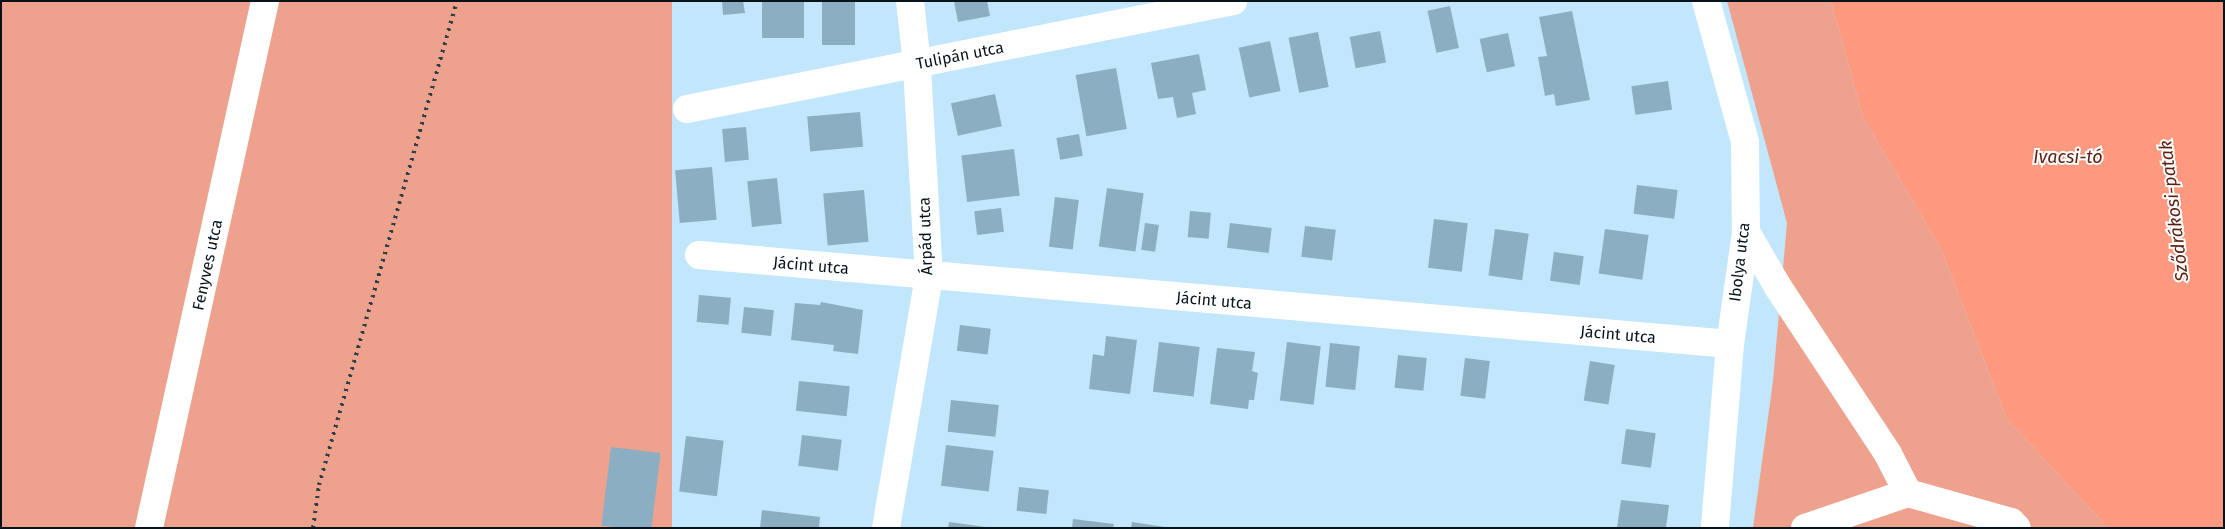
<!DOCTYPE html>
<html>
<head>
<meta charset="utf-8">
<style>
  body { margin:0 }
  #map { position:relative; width:2225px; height:529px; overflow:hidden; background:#c2e6fc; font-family:"Fira Sans",sans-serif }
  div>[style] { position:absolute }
  .green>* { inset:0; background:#eea18d; transform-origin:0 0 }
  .water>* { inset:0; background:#fd997e }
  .building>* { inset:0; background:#8caec3; transform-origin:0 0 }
  .street>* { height:28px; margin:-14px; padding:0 14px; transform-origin:14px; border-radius:14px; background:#fff }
  .secondary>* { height:28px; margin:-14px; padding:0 14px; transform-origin:14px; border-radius:14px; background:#fff }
  .rail>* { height:4px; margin-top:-2px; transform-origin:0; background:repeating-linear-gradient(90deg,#2d3e48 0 2.5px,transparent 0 7.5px) }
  span { translate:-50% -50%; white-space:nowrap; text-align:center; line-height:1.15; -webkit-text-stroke:4px #fff; paint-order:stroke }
  .street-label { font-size:16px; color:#06131a }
  .water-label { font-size:18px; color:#5e2010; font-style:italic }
  .frame { position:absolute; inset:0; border:2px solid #06131a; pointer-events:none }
</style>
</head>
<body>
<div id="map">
  <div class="green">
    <i style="left:1px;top:1px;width:671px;height:527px"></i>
    <i style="clip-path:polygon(1727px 1px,1831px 1px,1863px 117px,1941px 249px,2007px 419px,2108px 528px,1753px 528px,1773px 381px,1787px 223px)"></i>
  </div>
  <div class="water">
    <i style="clip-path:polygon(1831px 1px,2224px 1px,2224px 528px,2108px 528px,2007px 419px,1941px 249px,1863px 117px)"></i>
  </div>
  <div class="building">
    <i style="clip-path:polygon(722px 1px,743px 1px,745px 13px,723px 15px)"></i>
    <i style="left:762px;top:1px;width:42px;height:37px"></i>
    <i style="left:822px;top:1px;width:33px;height:44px"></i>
    <i style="clip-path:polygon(954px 1px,987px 1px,990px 16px,958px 22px)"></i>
    <i style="left:1450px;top:6px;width:43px;height:23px;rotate:78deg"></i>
    <i style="clip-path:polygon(1572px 11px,1590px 100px,1556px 106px,1554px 94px,1545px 96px,1538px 57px,1547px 56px,1539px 17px)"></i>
    <i style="left:1380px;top:31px;width:32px;height:31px;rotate:79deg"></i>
    <i style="left:1318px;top:32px;width:56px;height:30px;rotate:79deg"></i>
    <i style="left:1508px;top:33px;width:34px;height:29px;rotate:78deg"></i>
    <i style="left:1270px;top:41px;width:51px;height:32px;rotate:78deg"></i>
    <i style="clip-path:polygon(1199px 54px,1206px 90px,1192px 93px,1196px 114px,1177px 118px,1173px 97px,1158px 99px,1151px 63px)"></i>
    <i style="left:1116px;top:68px;width:62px;height:41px;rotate:80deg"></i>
    <i style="left:1668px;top:81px;width:29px;height:37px;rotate:82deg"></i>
    <i style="left:995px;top:94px;width:33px;height:45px;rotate:78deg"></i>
    <i style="left:860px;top:112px;width:35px;height:53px;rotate:85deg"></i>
    <i style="left:746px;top:127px;width:33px;height:24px;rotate:85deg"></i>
    <i style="left:1079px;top:134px;width:22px;height:23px;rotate:80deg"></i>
    <i style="left:1014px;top:149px;width:47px;height:53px;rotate:83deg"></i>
    <i style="left:712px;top:167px;width:53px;height:37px;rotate:85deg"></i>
    <i style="left:777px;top:178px;width:46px;height:30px;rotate:84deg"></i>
    <i style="left:1637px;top:185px;width:41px;height:29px;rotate:7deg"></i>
    <i style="left:1107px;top:188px;width:37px;height:59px;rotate:8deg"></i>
    <i style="left:864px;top:190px;width:52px;height:41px;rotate:85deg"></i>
    <i style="left:1055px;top:197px;width:24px;height:50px;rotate:7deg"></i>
    <i style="left:1001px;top:208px;width:24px;height:27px;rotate:83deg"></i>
    <i style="left:1190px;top:211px;width:21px;height:26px;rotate:5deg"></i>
    <i style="left:1434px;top:219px;width:34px;height:49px;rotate:7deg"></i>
    <i style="left:1145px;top:223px;width:14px;height:27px;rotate:8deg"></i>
    <i style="left:1230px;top:223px;width:42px;height:25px;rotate:7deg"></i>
    <i style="left:1305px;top:226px;width:31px;height:31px;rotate:7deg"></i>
    <i style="left:1495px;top:229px;width:34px;height:47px;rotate:8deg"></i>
    <i style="left:1605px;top:229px;width:44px;height:45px;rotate:8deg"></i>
    <i style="left:1554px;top:252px;width:30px;height:29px;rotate:8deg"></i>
    <i style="left:699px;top:295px;width:32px;height:27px;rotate:5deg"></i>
    <i style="clip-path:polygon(821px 302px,863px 310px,858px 354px,833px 351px,834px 345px,791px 340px,795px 303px,820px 305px)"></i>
    <i style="left:744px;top:307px;width:30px;height:26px;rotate:6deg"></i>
    <i style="left:960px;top:325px;width:31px;height:26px;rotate:7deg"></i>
    <i style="clip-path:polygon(1106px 336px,1137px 340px,1130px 394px,1089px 389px,1093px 354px,1104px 356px)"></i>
    <i style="left:1159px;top:342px;width:41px;height:50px;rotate:7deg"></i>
    <i style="left:1287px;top:342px;width:34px;height:59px;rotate:7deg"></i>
    <i style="left:1330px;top:343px;width:30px;height:44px;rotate:6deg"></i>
    <i style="clip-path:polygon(1217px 348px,1255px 352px,1252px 371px,1258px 373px,1254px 400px,1249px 400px,1248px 409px,1210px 404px)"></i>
    <i style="left:1398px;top:355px;width:29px;height:33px;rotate:6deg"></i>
    <i style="left:1465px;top:358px;width:25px;height:38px;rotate:7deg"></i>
    <i style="left:1590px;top:361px;width:25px;height:40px;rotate:9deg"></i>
    <i style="left:799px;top:381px;width:51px;height:30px;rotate:6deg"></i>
    <i style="left:951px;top:400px;width:48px;height:32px;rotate:6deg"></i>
    <i style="left:1626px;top:429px;width:30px;height:35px;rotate:8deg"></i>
    <i style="left:802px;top:435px;width:40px;height:31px;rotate:7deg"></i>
    <i style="left:686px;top:436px;width:38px;height:56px;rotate:7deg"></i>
    <i style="left:946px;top:445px;width:48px;height:41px;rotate:7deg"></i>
    <i style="left:611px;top:447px;width:50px;height:79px;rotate:7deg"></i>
    <i style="left:1019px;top:487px;width:30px;height:24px;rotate:6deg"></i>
    <i style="clip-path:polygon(1621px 500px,1669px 505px,1666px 528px,1617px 528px)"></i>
    <i style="clip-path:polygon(762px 510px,820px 517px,819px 528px,760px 528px)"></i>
    <i style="clip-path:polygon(1073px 519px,1114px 524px,1113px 528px,1072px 528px)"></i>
    <i style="clip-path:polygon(949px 522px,986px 527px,986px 528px,948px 528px)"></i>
    <i style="clip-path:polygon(1132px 522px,1165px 527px,1165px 528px,1131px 528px)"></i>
  </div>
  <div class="street">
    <i style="left:1706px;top:1px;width:146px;rotate:74.5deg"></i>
    <i style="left:1745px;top:142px;width:90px;rotate:89.4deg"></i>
    <i style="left:1746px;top:232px;width:113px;rotate:98.1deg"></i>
    <i style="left:1730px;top:344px;width:185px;rotate:94.7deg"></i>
    <i style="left:687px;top:109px;width:557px;rotate:-11.19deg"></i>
    <i style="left:1746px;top:232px;width:64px;rotate:59.8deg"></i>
    <i style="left:1778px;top:287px;width:200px;rotate:56.6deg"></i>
    <i style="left:1888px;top:454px;width:44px;rotate:62.9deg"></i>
    <i style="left:1908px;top:493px;width:107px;rotate:15.7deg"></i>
    <i style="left:2011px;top:522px;width:8px;rotate:45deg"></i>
    <i style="left:699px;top:255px;width:1035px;rotate:4.93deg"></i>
    <i style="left:149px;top:528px;width:540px;rotate:-77.59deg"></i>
    <i style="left:1805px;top:528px;width:109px;rotate:-18.8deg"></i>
  </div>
  <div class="secondary">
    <i style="left:886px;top:528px;width:256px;rotate:-80.3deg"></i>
    <i style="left:929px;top:276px;width:211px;rotate:-93.3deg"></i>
    <i style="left:917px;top:65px;width:64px;rotate:-96.2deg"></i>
  </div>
  <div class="rail">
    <i style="left:313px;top:528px;width:43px;rotate:-82.1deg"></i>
    <i style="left:319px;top:485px;width:503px;rotate:-74.09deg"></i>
  </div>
  <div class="street-label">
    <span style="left:960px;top:56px;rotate:-11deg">Tulipán utca</span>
    <span style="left:926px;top:236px;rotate:-92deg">Árpád utca</span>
    <span style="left:1740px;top:262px;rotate:-83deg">Ibolya utca</span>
    <span style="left:208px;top:265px;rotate:-78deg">Fenyves utca</span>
    <span style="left:811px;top:266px;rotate:5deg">Jácint utca</span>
    <span style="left:1214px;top:301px;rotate:5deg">Jácint utca</span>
    <span style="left:1618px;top:335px;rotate:5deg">Jácint utca</span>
  </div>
  <div class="water-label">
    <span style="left:2068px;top:157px">Ivacsi-tó</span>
    <span style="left:2174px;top:211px;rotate:-97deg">Sződrákosi-patak</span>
  </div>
  <div class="frame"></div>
</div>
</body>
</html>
